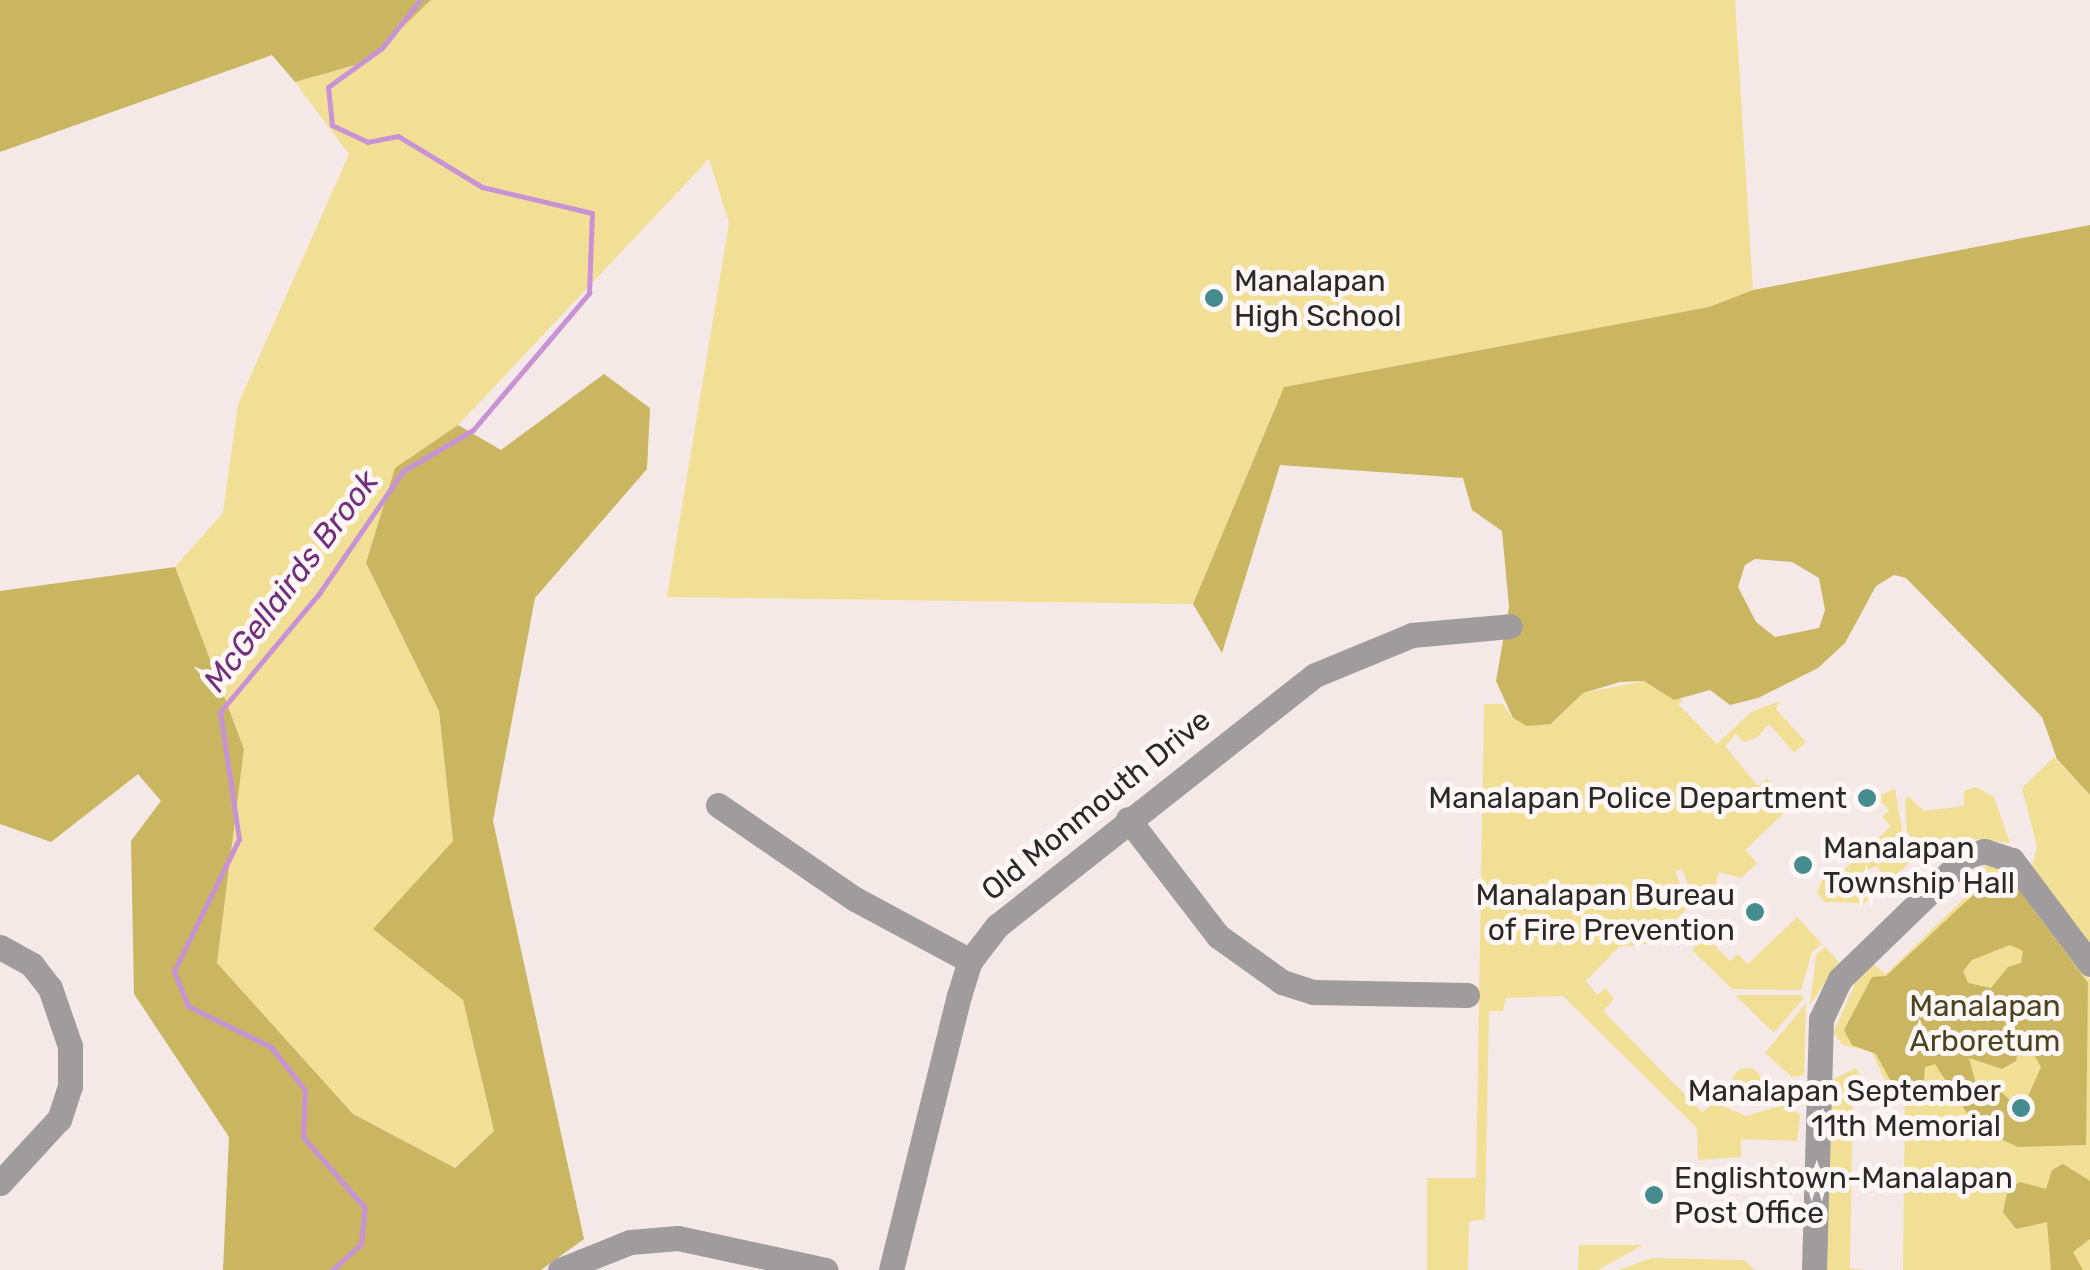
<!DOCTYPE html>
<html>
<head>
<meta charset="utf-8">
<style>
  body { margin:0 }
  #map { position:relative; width:2090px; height:1270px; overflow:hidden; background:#f5e9e7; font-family:Rubik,sans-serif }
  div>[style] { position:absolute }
  .green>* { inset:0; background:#f2df96 }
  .round { border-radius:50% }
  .forest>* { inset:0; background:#cab560 }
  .stream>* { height:5px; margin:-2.5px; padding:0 2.5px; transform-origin:2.5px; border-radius:2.5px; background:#c893d4 }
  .minor>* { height:25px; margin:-12.5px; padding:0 12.5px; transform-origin:12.5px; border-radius:12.5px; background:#a09b9d }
  .dots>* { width:28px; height:28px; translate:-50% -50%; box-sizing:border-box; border:5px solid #fff7f6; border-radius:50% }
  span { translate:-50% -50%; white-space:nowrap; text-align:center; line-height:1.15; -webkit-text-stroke:10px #fff7f6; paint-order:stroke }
  .poi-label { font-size:30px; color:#2d2828 }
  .left { translate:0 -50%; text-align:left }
  .right { translate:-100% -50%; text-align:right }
  .street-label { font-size:30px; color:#2d2828 }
  .park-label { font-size:30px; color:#4c431f }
  .water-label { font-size:32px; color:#70307e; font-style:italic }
</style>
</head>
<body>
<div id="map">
  <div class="green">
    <i style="clip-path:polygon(431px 0,1735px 0,1753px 290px,1709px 307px,1284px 387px,1193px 604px,667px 597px,729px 223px,709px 159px,458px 425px,395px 468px,366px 563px,439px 711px,453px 841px,374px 929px,463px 1000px,494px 1131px,454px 1168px,353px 1114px,217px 963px,244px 749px,175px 567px,223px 513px,238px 404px,349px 154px,295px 82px,366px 62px)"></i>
    <i style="clip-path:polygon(1644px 681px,1682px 700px,1679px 705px,1717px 744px,1751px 712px,1780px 701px,1776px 709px,1806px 742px,1794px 753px,1769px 724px,1756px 738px,1744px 742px,1736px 734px,1725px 746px,1758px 786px,1767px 779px,1778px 790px,1769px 800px,1783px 814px,1745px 850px,1757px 863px,1741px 878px,1719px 872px,1713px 894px,1695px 901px,1682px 869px,1675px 871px,1689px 907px,1651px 943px,1619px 947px,1586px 981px,1597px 995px,1606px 988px,1614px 999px,1603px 1011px,1702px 1112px,1715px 1103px,1746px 1116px,1787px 1104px,1800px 1115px,1797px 1141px,1741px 1139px,1741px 1157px,1698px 1160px,1697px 1128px,1563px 996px,1506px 998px,1503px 1011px,1489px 1011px,1485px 1219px,1469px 1222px,1468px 1270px,1427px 1270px,1427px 1178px,1476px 1178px,1484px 704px,1503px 704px,1513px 719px,1552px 724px,1583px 693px)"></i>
    <i style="clip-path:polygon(2054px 757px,2090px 795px,2090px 948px,2032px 866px,2037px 846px,2022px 788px)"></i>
    <i style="clip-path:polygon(1976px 787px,1994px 797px,2010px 843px,1976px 839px,1951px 852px,1937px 839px,1923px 852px,1907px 832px,1905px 800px,1908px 796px,1924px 811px,1964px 806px,1964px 791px)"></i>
    <i style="clip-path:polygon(1895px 789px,1903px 836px,1919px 855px,1887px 882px,1877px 866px,1861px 873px,1855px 884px,1870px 898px,1864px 903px,1825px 902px,1817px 893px,1824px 874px,1833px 866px,1841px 873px,1891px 826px,1882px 817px,1889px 810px,1876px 797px)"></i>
    <i style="clip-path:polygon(1995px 864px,2090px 980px,2090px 1270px,1903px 1270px,1905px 1089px,1888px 1087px,1872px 1052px,1843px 1045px,1833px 1033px,1857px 979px,1873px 964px,1886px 974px,1980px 883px,1971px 869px)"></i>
    <i style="clip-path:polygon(1797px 917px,1822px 944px,1812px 952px,1801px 990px,1732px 989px,1692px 950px,1705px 936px,1730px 961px,1737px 954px,1748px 964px)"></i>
    <i style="clip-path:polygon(1825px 947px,1839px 962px,1810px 1005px,1816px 955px)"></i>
    <i style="clip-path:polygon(1735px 995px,1801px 995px,1804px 998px,1774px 1033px)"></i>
    <i style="clip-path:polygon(1806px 1003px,1804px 1075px,1792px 1077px,1765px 1053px)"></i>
    <i style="clip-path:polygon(1856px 1068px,1868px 1087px,1853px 1088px,1850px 1268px,1864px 1270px,1826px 1270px,1831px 1080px)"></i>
    <i class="round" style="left:1732px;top:1068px;width:30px;height:30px"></i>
    <i style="clip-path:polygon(1579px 1245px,1643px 1245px,1598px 1270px,1578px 1270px)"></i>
    <i style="clip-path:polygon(1652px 1258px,1744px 1260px,1755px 1270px,1618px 1270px)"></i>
  </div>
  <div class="forest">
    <i style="clip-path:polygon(0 0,431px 0,366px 62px,295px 82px,272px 55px,0 152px)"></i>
    <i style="clip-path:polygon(evenodd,2090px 225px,2090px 795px,2057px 759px,2042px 717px,1906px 578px,1894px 575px,1876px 586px,1845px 643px,1818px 668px,1758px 698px,1730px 705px,1710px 690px,1674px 700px,1644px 681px,1620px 682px,1583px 693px,1551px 724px,1527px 726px,1513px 718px,1496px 681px,1509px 607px,1502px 531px,1472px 510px,1463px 478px,1280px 465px,1222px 653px,1193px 604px,1284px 387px,1709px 307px,1753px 290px,2090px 225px,1755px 559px,1792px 562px,1819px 578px,1825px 610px,1819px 628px,1775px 637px,1756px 622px,1738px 587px,1745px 565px,1755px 559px)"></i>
    <i style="clip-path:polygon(604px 374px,650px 408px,647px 469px,535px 598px,493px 821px,584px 1239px,541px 1270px,223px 1270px,229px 1137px,134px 994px,131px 841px,161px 801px,138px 774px,51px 842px,0 824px,0 591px,175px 567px,244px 749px,217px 963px,353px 1114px,455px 1168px,494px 1131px,463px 1000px,373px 929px,453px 841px,439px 711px,366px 563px,395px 468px,458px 425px,501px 450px)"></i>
    <i style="clip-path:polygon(evenodd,2009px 876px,2088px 983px,2086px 1145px,2018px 1147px,1976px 1127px,1935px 1064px,1925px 1067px,1923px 1093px,1900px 1098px,1876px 1054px,1852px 1045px,1844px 1030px,1872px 977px,1886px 976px,1986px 883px,2009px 876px,2010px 945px,2023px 951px,2021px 963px,2008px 967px,1991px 988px,1968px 983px,1963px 971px,1972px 960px,2010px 945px,2009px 876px,2029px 1035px,2037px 1039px,2032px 1051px,2041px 1067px,2026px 1101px,2013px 1103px,1989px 1081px,1976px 1084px,1969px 1058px,2002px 1069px,2016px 1061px,2021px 1039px,2029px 1035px)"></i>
    <i style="clip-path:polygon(2063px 1164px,2090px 1181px,2090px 1239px,2073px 1252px,2083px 1270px,2051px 1270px,2047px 1222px,2016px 1229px,2003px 1212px,2008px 1189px,2020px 1182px,2046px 1189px,2052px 1170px)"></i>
  </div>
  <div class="stream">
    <i style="left:332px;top:1270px;width:39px;rotate:-42deg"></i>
    <i style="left:361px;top:1244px;width:36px;rotate:-84deg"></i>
    <i style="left:365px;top:1208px;width:94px;rotate:-131.1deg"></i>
    <i style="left:303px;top:1137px;width:47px;rotate:-87.6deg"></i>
    <i style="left:305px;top:1090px;width:55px;rotate:-128.3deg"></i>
    <i style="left:271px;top:1047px;width:93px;rotate:-153.7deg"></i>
    <i style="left:188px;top:1006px;width:38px;rotate:-112deg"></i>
    <i style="left:174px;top:971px;width:147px;rotate:-63.8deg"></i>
    <i style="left:239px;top:839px;width:128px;rotate:-98.5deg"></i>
    <i style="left:220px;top:712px;width:153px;rotate:-50.1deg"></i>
    <i style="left:318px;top:595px;width:150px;rotate:-55.6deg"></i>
    <i style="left:403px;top:471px;width:81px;rotate:-30.4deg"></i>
    <i style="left:473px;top:430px;width:180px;rotate:-49.7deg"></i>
    <i style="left:589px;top:293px;width:80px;rotate:-87.9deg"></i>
    <i style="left:592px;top:213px;width:113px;rotate:-166.7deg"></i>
    <i style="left:482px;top:187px;width:98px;rotate:-148.7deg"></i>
    <i style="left:398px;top:136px;width:31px;rotate:169deg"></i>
    <i style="left:368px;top:142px;width:40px;rotate:-155deg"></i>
    <i style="left:332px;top:125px;width:38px;rotate:-96deg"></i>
    <i style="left:328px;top:87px;width:67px;rotate:-35.8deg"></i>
    <i style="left:382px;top:48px;width:61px;rotate:-51.6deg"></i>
  </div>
  <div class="minor">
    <i style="left:718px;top:805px;width:166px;rotate:34.5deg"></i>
    <i style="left:855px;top:899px;width:131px;rotate:28.3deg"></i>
    <i style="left:1128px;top:819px;width:148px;rotate:52.4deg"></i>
    <i style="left:1218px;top:936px;width:79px;rotate:35.7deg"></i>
    <i style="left:1282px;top:982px;width:33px;rotate:18deg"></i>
    <i style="left:1313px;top:992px;width:154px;rotate:1.1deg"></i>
    <i style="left:0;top:947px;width:37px;rotate:29deg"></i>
    <i style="left:32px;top:965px;width:29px;rotate:52deg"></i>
    <i style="left:50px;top:988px;width:61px;rotate:71deg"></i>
    <i style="left:70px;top:1046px;width:40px;rotate:90deg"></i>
    <i style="left:70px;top:1086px;width:35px;rotate:108deg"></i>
    <i style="left:59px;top:1119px;width:87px;rotate:132.7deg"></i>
    <i style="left:560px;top:1270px;width:75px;rotate:-21.8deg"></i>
    <i style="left:630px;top:1242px;width:48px;rotate:-4.8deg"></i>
    <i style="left:678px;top:1238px;width:151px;rotate:12.2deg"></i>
    <i style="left:891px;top:1270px;width:282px;rotate:-76.1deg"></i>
    <i style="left:959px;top:996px;width:37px;rotate:-73deg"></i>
    <i style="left:970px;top:961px;width:44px;rotate:-52.4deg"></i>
    <i style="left:997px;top:926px;width:405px;rotate:-38.3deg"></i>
    <i style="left:1315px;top:675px;width:105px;rotate:-22.4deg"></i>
    <i style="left:1412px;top:635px;width:98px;rotate:-5.2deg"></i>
    <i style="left:1814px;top:1270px;width:251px;rotate:-88.4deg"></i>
    <i style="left:1821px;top:1019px;width:44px;rotate:-64.6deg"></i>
    <i style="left:1840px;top:979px;width:177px;rotate:-44.1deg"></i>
    <i style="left:1967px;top:856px;width:18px;rotate:-16deg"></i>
    <i style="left:1984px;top:851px;width:29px;rotate:18deg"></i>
    <i style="left:2012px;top:860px;width:130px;rotate:53.1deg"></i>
  </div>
  <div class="dots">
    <i style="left:1214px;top:298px;background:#448c8d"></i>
    <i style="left:1867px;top:798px;background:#448c8d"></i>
    <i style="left:1803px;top:865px;background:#448c8d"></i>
    <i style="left:1755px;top:912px;background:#448c8d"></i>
    <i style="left:2021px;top:1108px;background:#448c8d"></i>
    <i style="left:1654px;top:1195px;background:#448c8d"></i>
  </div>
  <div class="poi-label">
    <span class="left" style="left:1234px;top:298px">Manalapan<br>High School</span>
    <span class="right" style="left:1847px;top:798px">Manalapan Police Department</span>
    <span class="left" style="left:1823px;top:865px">Manalapan<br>Township Hall</span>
    <span class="right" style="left:1735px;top:912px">Manalapan Bureau<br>of Fire Prevention</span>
    <span class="right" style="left:2001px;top:1108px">Manalapan September<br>11th Memorial</span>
    <span class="left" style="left:1674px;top:1195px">Englishtown-Manalapan<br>Post Office</span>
  </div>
  <div class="street-label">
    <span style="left:1096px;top:805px;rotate:-39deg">Old Monmouth Drive</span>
  </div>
  <div class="park-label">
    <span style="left:1985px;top:1023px">Manalapan<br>Arboretum</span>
  </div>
  <div class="water-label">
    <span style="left:291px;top:581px;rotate:-53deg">McGellairds Brook</span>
  </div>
</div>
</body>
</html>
